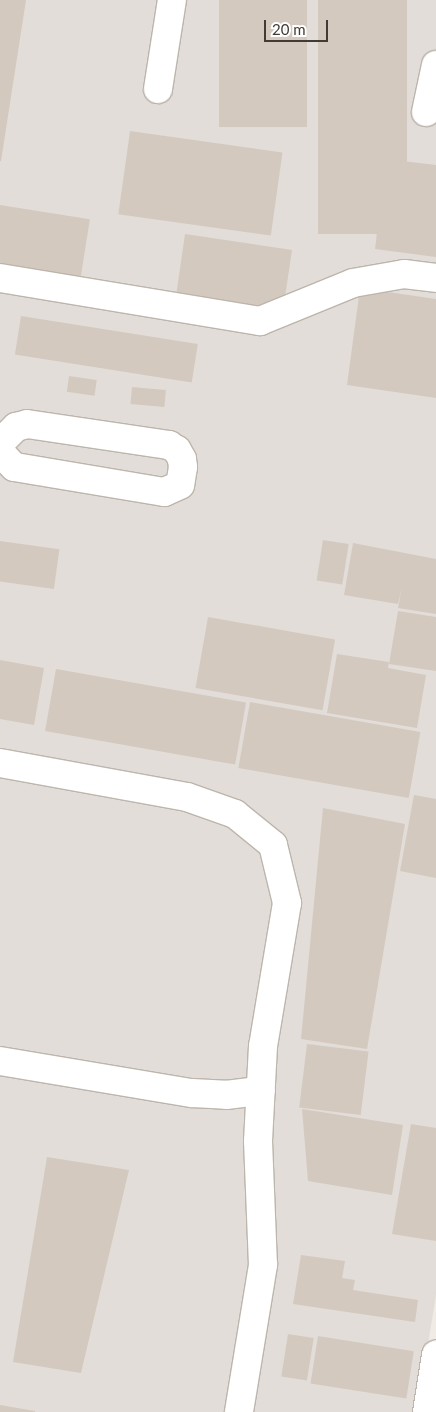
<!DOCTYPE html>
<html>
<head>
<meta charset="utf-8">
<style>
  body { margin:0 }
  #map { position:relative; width:436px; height:1412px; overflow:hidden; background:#f0ebe4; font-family:Lato,sans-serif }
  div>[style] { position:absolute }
  .industrial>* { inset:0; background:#e2ddd9 }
  .building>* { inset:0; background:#d4c9be; transform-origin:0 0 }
  .roads { filter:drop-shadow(1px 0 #bdb5ab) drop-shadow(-1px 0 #bdb5ab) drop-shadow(0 1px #bdb5ab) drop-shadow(0 -1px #bdb5ab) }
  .minor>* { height:28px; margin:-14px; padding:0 14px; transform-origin:14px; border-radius:14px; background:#fff }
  span { translate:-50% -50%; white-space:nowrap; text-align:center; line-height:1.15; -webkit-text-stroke:4.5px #fff; paint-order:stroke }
  .scale { position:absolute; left:264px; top:20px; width:64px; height:22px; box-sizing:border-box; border:2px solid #423b35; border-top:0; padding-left:6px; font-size:15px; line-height:18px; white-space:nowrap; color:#423b35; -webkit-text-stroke:4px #fff; paint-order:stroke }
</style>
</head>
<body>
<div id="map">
  <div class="industrial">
    <i style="clip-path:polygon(0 0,436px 0,436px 1295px,417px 1412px,0 1412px)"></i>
  </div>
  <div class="building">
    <i style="clip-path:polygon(0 0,26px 0,1px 161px,0 161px)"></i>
    <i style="left:219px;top:0;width:88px;height:127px"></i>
    <i style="left:318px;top:0;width:89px;height:234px"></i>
    <i style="left:130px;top:131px;width:154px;height:84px;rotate:8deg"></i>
    <i style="clip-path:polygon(386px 159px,436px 165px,436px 257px,375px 249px)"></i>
    <i style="left:0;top:205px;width:91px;height:65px;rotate:9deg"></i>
    <i style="clip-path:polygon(185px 234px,292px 250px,285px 297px,256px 308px,176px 296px)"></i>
    <i style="clip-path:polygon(360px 288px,436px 299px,436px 398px,347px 385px)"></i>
    <i style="left:21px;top:316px;width:179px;height:39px;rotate:9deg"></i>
    <i style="left:69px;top:376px;width:28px;height:16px;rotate:8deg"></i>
    <i style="left:132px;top:387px;width:34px;height:17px;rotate:5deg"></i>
    <i style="left:323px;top:540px;width:26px;height:41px;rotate:9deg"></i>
    <i style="left:0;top:541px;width:60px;height:40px;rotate:8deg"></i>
    <i style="clip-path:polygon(353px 543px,436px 559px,436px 614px,398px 608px,402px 587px,398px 604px,344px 595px)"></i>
    <i style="clip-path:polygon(398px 611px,436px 617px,436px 671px,389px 664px)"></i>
    <i style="left:208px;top:617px;width:129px;height:72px;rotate:10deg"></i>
    <i style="clip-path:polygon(337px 654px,389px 662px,388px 668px,426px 675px,417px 728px,327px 713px)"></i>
    <i style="clip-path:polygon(0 660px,44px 668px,34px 725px,0 719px)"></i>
    <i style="left:56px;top:669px;width:193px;height:63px;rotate:10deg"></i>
    <i style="left:250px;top:702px;width:173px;height:67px;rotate:10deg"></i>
    <i style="clip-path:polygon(414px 795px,436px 799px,436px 878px,400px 871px)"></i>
    <i style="clip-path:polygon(323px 808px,405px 824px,367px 1049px,301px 1039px)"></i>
    <i style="left:307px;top:1044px;width:62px;height:64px;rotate:7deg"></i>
    <i style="clip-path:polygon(302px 1109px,403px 1125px,392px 1195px,308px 1181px)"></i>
    <i style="clip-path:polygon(411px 1124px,436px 1128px,436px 1241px,392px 1234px)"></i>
    <i style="clip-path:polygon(47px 1157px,129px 1170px,81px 1373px,13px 1362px)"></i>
    <i style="clip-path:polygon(301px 1255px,345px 1261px,342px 1278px,355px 1280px,353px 1290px,418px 1300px,415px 1322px,293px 1304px)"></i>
    <i style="left:288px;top:1334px;width:26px;height:43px;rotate:9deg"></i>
    <i style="left:318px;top:1336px;width:97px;height:48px;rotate:9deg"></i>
    <i style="clip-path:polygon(0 1405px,35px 1411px,35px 1412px,0 1412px)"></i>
  </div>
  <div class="roads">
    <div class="minor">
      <i style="left:158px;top:89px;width:90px;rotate:-81.1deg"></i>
      <i style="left:426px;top:112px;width:48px;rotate:-78deg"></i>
      <i style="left:0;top:278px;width:264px;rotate:9.4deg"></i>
      <i style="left:260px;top:321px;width:100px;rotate:-22.2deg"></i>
      <i style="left:353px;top:283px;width:52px;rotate:-10deg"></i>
      <i style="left:404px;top:274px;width:32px;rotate:7deg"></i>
      <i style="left:0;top:443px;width:23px;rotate:-45deg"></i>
      <i style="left:16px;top:427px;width:11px;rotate:-15deg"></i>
      <i style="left:27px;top:424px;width:144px;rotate:8.4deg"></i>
      <i style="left:169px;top:445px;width:9px;rotate:32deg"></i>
      <i style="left:177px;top:450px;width:10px;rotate:61deg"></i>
      <i style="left:182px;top:459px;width:8px;rotate:83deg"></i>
      <i style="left:183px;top:467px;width:18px;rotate:99deg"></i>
      <i style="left:180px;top:485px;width:17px;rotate:156deg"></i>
      <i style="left:164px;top:492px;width:152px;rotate:-170.5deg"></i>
      <i style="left:14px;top:467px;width:21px;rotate:-133deg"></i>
      <i style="left:0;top:763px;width:190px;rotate:10.3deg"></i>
      <i style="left:187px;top:797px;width:51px;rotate:19.5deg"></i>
      <i style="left:235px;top:814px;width:49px;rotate:39.2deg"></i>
      <i style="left:273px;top:845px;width:60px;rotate:76.4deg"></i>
      <i style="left:287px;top:903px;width:145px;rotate:99.5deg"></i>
      <i style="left:263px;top:1046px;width:95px;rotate:93deg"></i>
      <i style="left:258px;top:1141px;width:124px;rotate:87.7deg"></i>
      <i style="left:263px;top:1265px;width:149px;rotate:99.3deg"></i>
      <i style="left:0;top:1061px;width:195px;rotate:9.5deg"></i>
      <i style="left:192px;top:1093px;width:34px;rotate:3deg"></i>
      <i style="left:226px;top:1095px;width:35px;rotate:-7deg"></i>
      <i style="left:427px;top:1412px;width:58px;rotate:-81deg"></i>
    </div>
  </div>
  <div class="scale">20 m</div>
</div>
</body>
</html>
